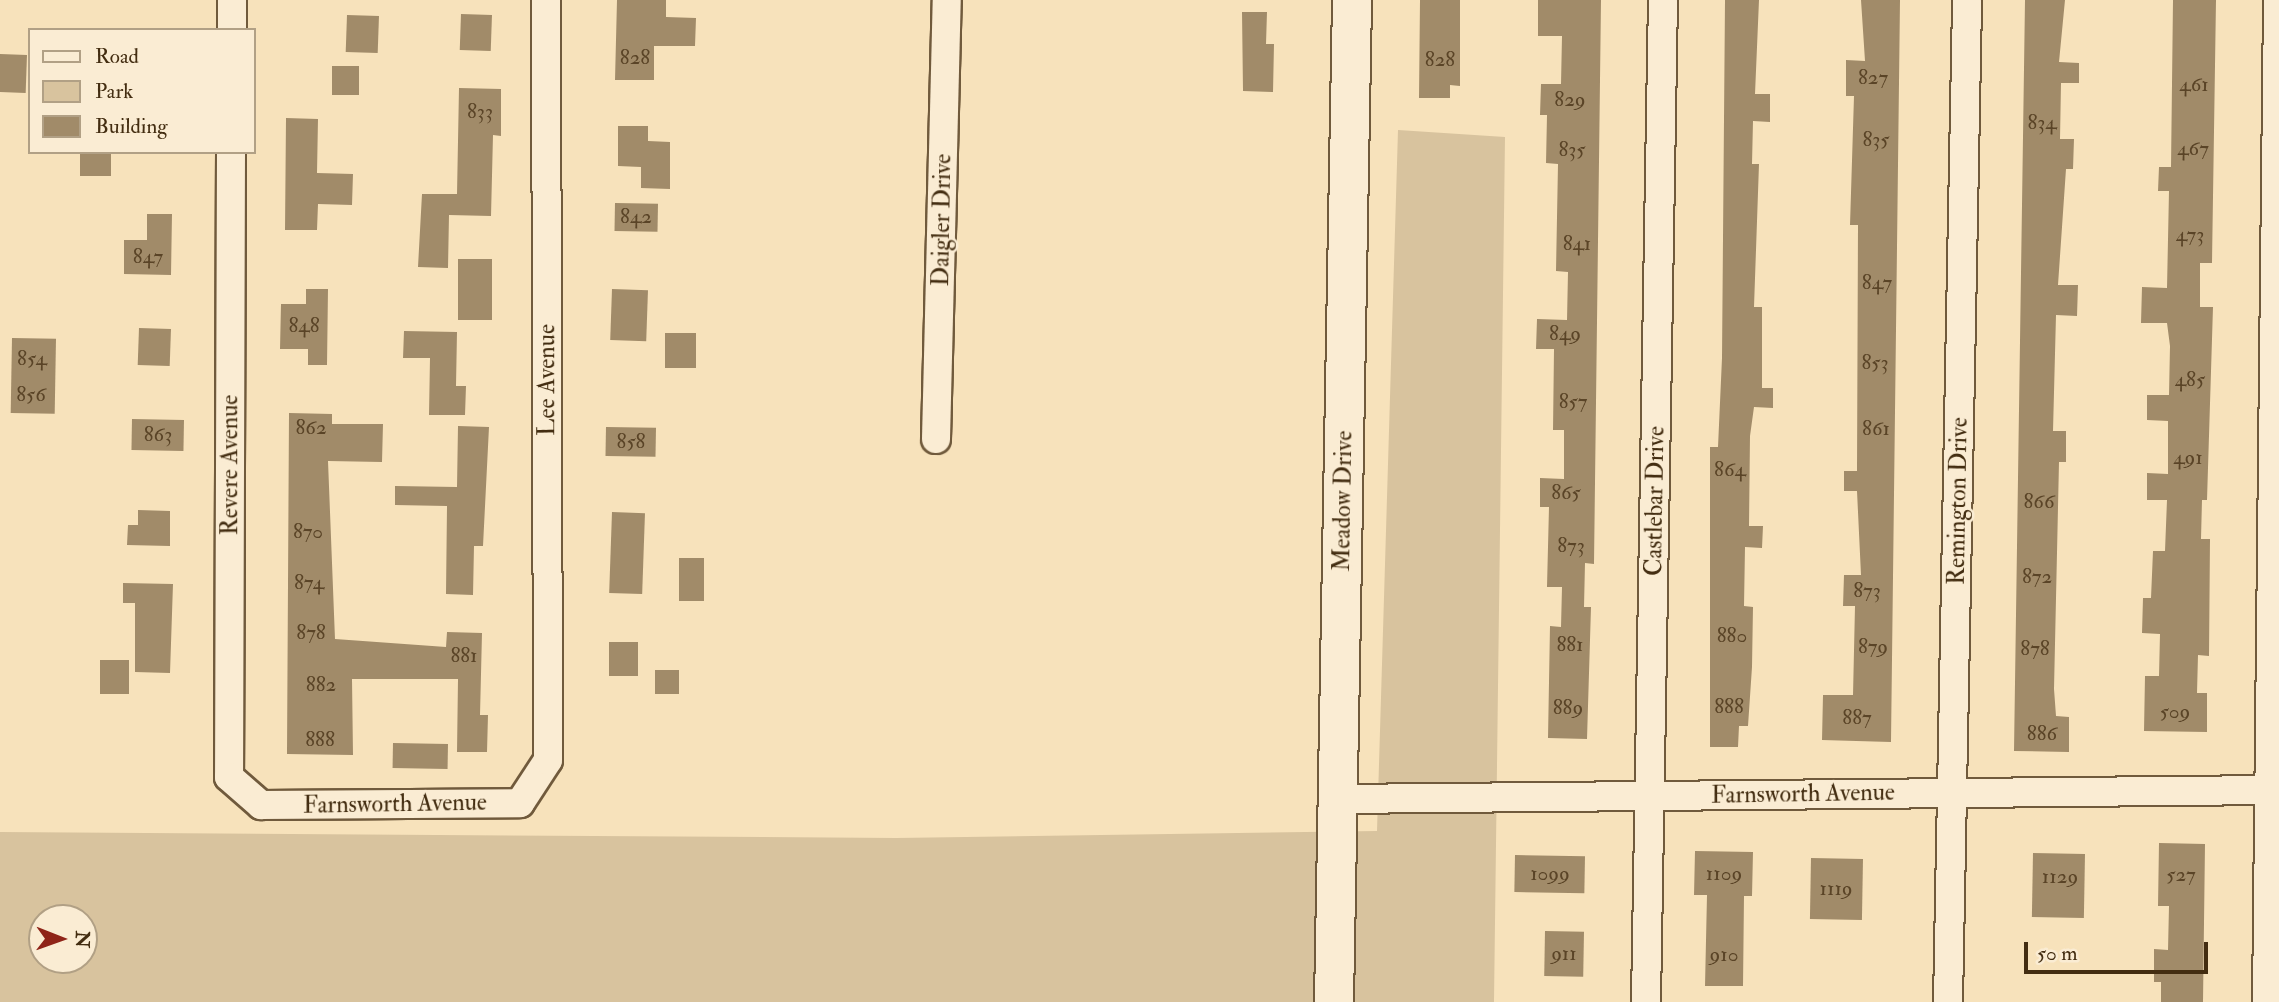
<!DOCTYPE html>
<html>
<head>
<meta charset="utf-8">
<style>
  body { margin:0 }
  #map { position:relative; width:2279px; height:1002px; overflow:hidden; background:#f7e2bb; font-family:"IM FELL Double Pica",serif }
  div>[style] { position:absolute }
  .green>* { inset:0; background:#d8c39e }
  .building>* { inset:0; background:#a18b69; transform-origin:0 0 }
  .roads { filter:drop-shadow(2px 0 #705a3c) drop-shadow(-2px 0 #705a3c) drop-shadow(0 2px #705a3c) drop-shadow(0 -2px #705a3c) }
  .street>* { height:28px; margin:-14px; padding:0 14px; transform-origin:14px; border-radius:14px; background:#faecd3 }
  .secondary>* { height:38px; margin:-19px; padding:0 19px; transform-origin:19px; border-radius:19px; background:#faecd3 }
  span { translate:-50% -50%; white-space:nowrap; text-align:center; line-height:1.15; -webkit-text-stroke:5px #faecd3; paint-order:stroke }
  .number-label { font-size:21px; color:#5a4427 }
  .number-label span { -webkit-text-stroke-width:0 }
  .street-label { font-size:24px; color:#432d11 }
  .legend { position:absolute; left:28px; top:28px; width:228px; height:126px; box-sizing:border-box; background:#faecd3; border:2px solid #b1a085; margin:0; padding:9px 12px; list-style:none; font-size:21px; color:#432d11 }
  .legend li { display:flex; align-items:center; gap:14px; height:35px }
  .legend b { width:35px; border:2px solid #b1a085 }
  .north { position:absolute; left:28px; top:904px; width:70px; height:70px; box-sizing:border-box; background:#faecd3; border:2px solid #b1a085; border-radius:50%; rotate:91deg; font-size:19px; font-weight:700; line-height:28px; text-align:center; color:#432d11 }
  .north::after { content:''; display:block; margin:auto; width:24px; height:32px; background:#8f2418; clip-path:polygon(50% 0,100% 100%,50% 72%,0 100%) }
  .scale { position:absolute; left:2024px; top:942px; width:184px; height:32px; box-sizing:border-box; border:4px solid #432d11; border-top:0; padding-left:9px; font-size:21px; line-height:24px; white-space:nowrap; color:#432d11; -webkit-text-stroke:5px #faecd3; paint-order:stroke }
</style>
</head>
<body>
<div id="map">
  <div class="green">
    <i style="clip-path:polygon(evenodd,1398px 130px,1505px 137px,1494px 1002px,0 1002px,0 832px,896px 838px,1377px 831px,1398px 130px,42px 918px,84px 918px,84px 960px,42px 960px,42px 918px)"></i>
  </div>
  <div class="building">
    <i style="clip-path:polygon(617px 0,666px 0,666px 17px,696px 18px,695px 46px,654px 46px,654px 80px,615px 80px)"></i>
    <i style="clip-path:polygon(1420px 0,1460px 0,1460px 86px,1450px 85px,1450px 98px,1419px 98px)"></i>
    <i style="clip-path:polygon(1538px 0,1601px 0,1594px 564px,1585px 563px,1584px 607px,1591px 607px,1587px 739px,1548px 738px,1550px 626px,1561px 627px,1562px 587px,1547px 587px,1549px 507px,1540px 507px,1540px 478px,1564px 479px,1564px 430px,1553px 430px,1554px 349px,1536px 349px,1537px 319px,1567px 320px,1568px 272px,1556px 271px,1558px 164px,1546px 163px,1547px 115px,1540px 115px,1541px 84px,1561px 84px,1562px 36px,1538px 36px)"></i>
    <i style="clip-path:polygon(1725px 0,1759px 0,1755px 94px,1770px 94px,1770px 122px,1753px 121px,1752px 164px,1759px 164px,1754px 307px,1762px 307px,1762px 388px,1773px 388px,1773px 408px,1754px 407px,1750px 436px,1749px 526px,1763px 526px,1762px 548px,1745px 547px,1744px 606px,1753px 607px,1752px 667px,1748px 726px,1739px 726px,1738px 747px,1710px 747px,1710px 447px,1718px 447px,1722px 358px)"></i>
    <i style="clip-path:polygon(1861px 0,1900px 0,1891px 742px,1822px 740px,1823px 695px,1853px 695px,1855px 606px,1843px 606px,1844px 575px,1861px 575px,1857px 491px,1844px 491px,1844px 471px,1857px 471px,1858px 225px,1850px 225px,1854px 96px,1846px 96px,1846px 60px,1865px 61px)"></i>
    <i style="clip-path:polygon(2025px 0,2065px 0,2059px 62px,2079px 63px,2079px 83px,2061px 83px,2060px 139px,2074px 139px,2073px 169px,2066px 169px,2058px 285px,2078px 285px,2077px 316px,2056px 315px,2053px 431px,2066px 431px,2066px 462px,2059px 462px,2054px 689px,2056px 716px,2069px 717px,2069px 752px,2014px 751px)"></i>
    <i style="clip-path:polygon(2173px 0,2216px 0,2212px 263px,2200px 263px,2200px 307px,2213px 307px,2207px 500px,2202px 500px,2201px 539px,2210px 539px,2209px 656px,2198px 655px,2197px 693px,2207px 693px,2207px 732px,2144px 731px,2145px 676px,2159px 676px,2160px 634px,2142px 633px,2143px 598px,2151px 598px,2153px 551px,2165px 551px,2167px 500px,2147px 500px,2147px 473px,2168px 474px,2168px 421px,2147px 420px,2147px 395px,2169px 395px,2170px 346px,2167px 323px,2141px 323px,2142px 287px,2167px 288px,2169px 191px,2158px 191px,2159px 167px,2171px 167px)"></i>
    <i style="clip-path:polygon(1242px 12px,1267px 12px,1266px 44px,1274px 44px,1273px 92px,1243px 91px)"></i>
    <i style="left:461px;top:14px;width:31px;height:36px;rotate:2deg"></i>
    <i style="left:347px;top:15px;width:32px;height:37px;rotate:2deg"></i>
    <i style="left:0;top:54px;width:27px;height:38px;rotate:2deg"></i>
    <i style="left:332px;top:66px;width:27px;height:29px"></i>
    <i style="clip-path:polygon(459px 88px,501px 89px,501px 136px,493px 135px,491px 216px,449px 215px,448px 268px,418px 267px,422px 194px,457px 194px)"></i>
    <i style="clip-path:polygon(286px 118px,318px 119px,317px 173px,353px 174px,352px 205px,318px 204px,317px 230px,285px 230px)"></i>
    <i style="clip-path:polygon(618px 126px,648px 126px,648px 141px,670px 142px,670px 189px,641px 188px,641px 167px,618px 166px)"></i>
    <i style="left:80px;top:152px;width:31px;height:24px"></i>
    <i style="left:615px;top:203px;width:43px;height:28px;rotate:1deg"></i>
    <i style="clip-path:polygon(147px 214px,172px 214px,171px 275px,124px 274px,124px 240px,147px 240px)"></i>
    <i style="left:458px;top:259px;width:34px;height:61px"></i>
    <i style="clip-path:polygon(306px 289px,328px 289px,327px 365px,308px 365px,308px 349px,280px 349px,281px 304px,306px 304px)"></i>
    <i style="left:612px;top:289px;width:36px;height:51px;rotate:2deg"></i>
    <i style="left:139px;top:328px;width:32px;height:37px;rotate:2deg"></i>
    <i style="clip-path:polygon(404px 331px,457px 332px,456px 386px,466px 386px,465px 415px,429px 415px,430px 358px,403px 358px)"></i>
    <i style="left:665px;top:333px;width:31px;height:35px"></i>
    <i style="left:12px;top:338px;width:44px;height:75px;rotate:1deg"></i>
    <i style="clip-path:polygon(289px 413px,332px 414px,332px 424px,383px 424px,382px 462px,328px 461px,335px 639px,446px 647px,447px 632px,482px 633px,480px 715px,488px 715px,487px 752px,457px 752px,458px 679px,352px 679px,353px 755px,287px 754px)"></i>
    <i style="left:132px;top:419px;width:52px;height:31px;rotate:1deg"></i>
    <i style="clip-path:polygon(458px 426px,489px 427px,483px 546px,474px 546px,473px 595px,446px 594px,447px 506px,395px 505px,395px 486px,457px 487px)"></i>
    <i style="left:606px;top:427px;width:50px;height:29px;rotate:1deg"></i>
    <i style="clip-path:polygon(138px 510px,170px 511px,170px 546px,127px 545px,128px 525px,138px 525px)"></i>
    <i style="left:612px;top:512px;width:33px;height:81px;rotate:2deg"></i>
    <i style="left:679px;top:558px;width:25px;height:43px"></i>
    <i style="clip-path:polygon(123px 583px,173px 584px,170px 673px,135px 672px,135px 603px,123px 603px)"></i>
    <i style="left:609px;top:642px;width:29px;height:34px"></i>
    <i style="left:100px;top:660px;width:29px;height:34px"></i>
    <i style="left:655px;top:670px;width:24px;height:24px"></i>
    <i style="left:393px;top:743px;width:55px;height:25px;rotate:1deg"></i>
    <i style="clip-path:polygon(2159px 843px,2205px 844px,2203px 1002px,2161px 1002px,2161px 982px,2154px 982px,2154px 949px,2168px 950px,2169px 906px,2158px 906px)"></i>
    <i style="clip-path:polygon(1695px 851px,1753px 852px,1752px 896px,1744px 896px,1743px 986px,1705px 986px,1707px 895px,1694px 895px)"></i>
    <i style="left:2033px;top:853px;width:52px;height:64px;rotate:1deg"></i>
    <i style="left:1515px;top:855px;width:70px;height:37px;rotate:1deg"></i>
    <i style="left:1811px;top:858px;width:52px;height:61px;rotate:1deg"></i>
    <i style="left:1545px;top:931px;width:39px;height:45px;rotate:1deg"></i>
  </div>
  <div class="roads">
    <div class="street">
      <i style="left:232px;top:30px;width:30px;rotate:-90deg"></i>
      <i style="left:231px;top:152px;width:625px;rotate:90.18deg"></i>
      <i style="left:229px;top:777px;width:43px;rotate:41.2deg"></i>
      <i style="left:261px;top:805px;width:259px;rotate:-0.4deg"></i>
      <i style="left:520px;top:803px;width:51px;rotate:-56.9deg"></i>
      <i style="left:548px;top:760px;width:760px;rotate:-90.15deg"></i>
      <i style="left:936px;top:439px;width:439px;rotate:-88.6deg"></i>
      <i style="left:1337px;top:799px;width:931px;rotate:-0.55deg"></i>
      <i style="left:1646px;top:1002px;width:1002px;rotate:-89.03deg"></i>
      <i style="left:1948px;top:1002px;width:1002px;rotate:-88.91deg"></i>
      <i style="left:2267px;top:1002px;width:1002px;rotate:-89.37deg"></i>
    </div>
    <div class="secondary">
      <i style="left:1334px;top:1002px;width:1002px;rotate:-88.97deg"></i>
    </div>
  </div>
  <div class="number-label">
    <span style="left:635px;top:58px">828</span>
    <span style="left:1440px;top:60px">828</span>
    <span style="left:1873px;top:78px">827</span>
    <span style="left:2194px;top:85px">461</span>
    <span style="left:1570px;top:100px">829</span>
    <span style="left:480px;top:112px">833</span>
    <span style="left:2042px;top:123px">834</span>
    <span style="left:1876px;top:140px">835</span>
    <span style="left:2193px;top:149px">467</span>
    <span style="left:1572px;top:150px">835</span>
    <span style="left:636px;top:217px">842</span>
    <span style="left:2190px;top:235px">473</span>
    <span style="left:1577px;top:244px">841</span>
    <span style="left:148px;top:257px">847</span>
    <span style="left:1877px;top:283px">847</span>
    <span style="left:304px;top:326px">848</span>
    <span style="left:1565px;top:334px">849</span>
    <span style="left:32px;top:359px">854</span>
    <span style="left:1875px;top:363px">853</span>
    <span style="left:2190px;top:380px">485</span>
    <span style="left:31px;top:395px">856</span>
    <span style="left:1573px;top:402px">857</span>
    <span style="left:311px;top:428px">862</span>
    <span style="left:1876px;top:429px">861</span>
    <span style="left:158px;top:435px">863</span>
    <span style="left:631px;top:442px">858</span>
    <span style="left:2188px;top:458px">491</span>
    <span style="left:1730px;top:470px">864</span>
    <span style="left:1566px;top:493px">865</span>
    <span style="left:2039px;top:502px">866</span>
    <span style="left:308px;top:532px">870</span>
    <span style="left:1571px;top:546px">873</span>
    <span style="left:2037px;top:577px">872</span>
    <span style="left:309px;top:583px">874</span>
    <span style="left:1867px;top:591px">873</span>
    <span style="left:311px;top:633px">878</span>
    <span style="left:1732px;top:636px">880</span>
    <span style="left:1570px;top:645px">881</span>
    <span style="left:1873px;top:647px">879</span>
    <span style="left:2035px;top:649px">878</span>
    <span style="left:464px;top:656px">881</span>
    <span style="left:321px;top:685px">882</span>
    <span style="left:1729px;top:707px">888</span>
    <span style="left:1568px;top:708px">889</span>
    <span style="left:2175px;top:712px">509</span>
    <span style="left:1857px;top:718px">887</span>
    <span style="left:2042px;top:734px">886</span>
    <span style="left:320px;top:740px">888</span>
    <span style="left:1550px;top:874px">1099</span>
    <span style="left:1724px;top:874px">1109</span>
    <span style="left:2181px;top:875px">527</span>
    <span style="left:2060px;top:877px">1129</span>
    <span style="left:1836px;top:889px">1119</span>
    <span style="left:1564px;top:954px">911</span>
    <span style="left:1724px;top:955px">910</span>
  </div>
  <div class="street-label">
    <span style="left:942px;top:220px;rotate:-89deg">Daigler Drive</span>
    <span style="left:547px;top:380px;rotate:-90deg">Lee Avenue</span>
    <span style="left:230px;top:465px;rotate:-90deg">Revere Avenue</span>
    <span style="left:1343px;top:501px;rotate:-89deg">Meadow Drive</span>
    <span style="left:1655px;top:501px;rotate:-89deg">Castlebar Drive</span>
    <span style="left:1958px;top:501px;rotate:-89deg">Remington Drive</span>
    <span style="left:1803px;top:794px;rotate:-1deg">Farnsworth Avenue</span>
    <span style="left:395px;top:804px;rotate:-1deg">Farnsworth Avenue</span>
  </div>
  <ul class="legend">
  <li><b style="height:9px;background:#faecd3"></b>Road</li>
  <li><b style="height:19px;background:#d8c39e"></b>Park</li>
  <li><b style="height:19px;background:#a18b69"></b>Building</li>
  </ul>
  <div class="north">N</div>
  <div class="scale">50 m</div>
</div>
</body>
</html>
